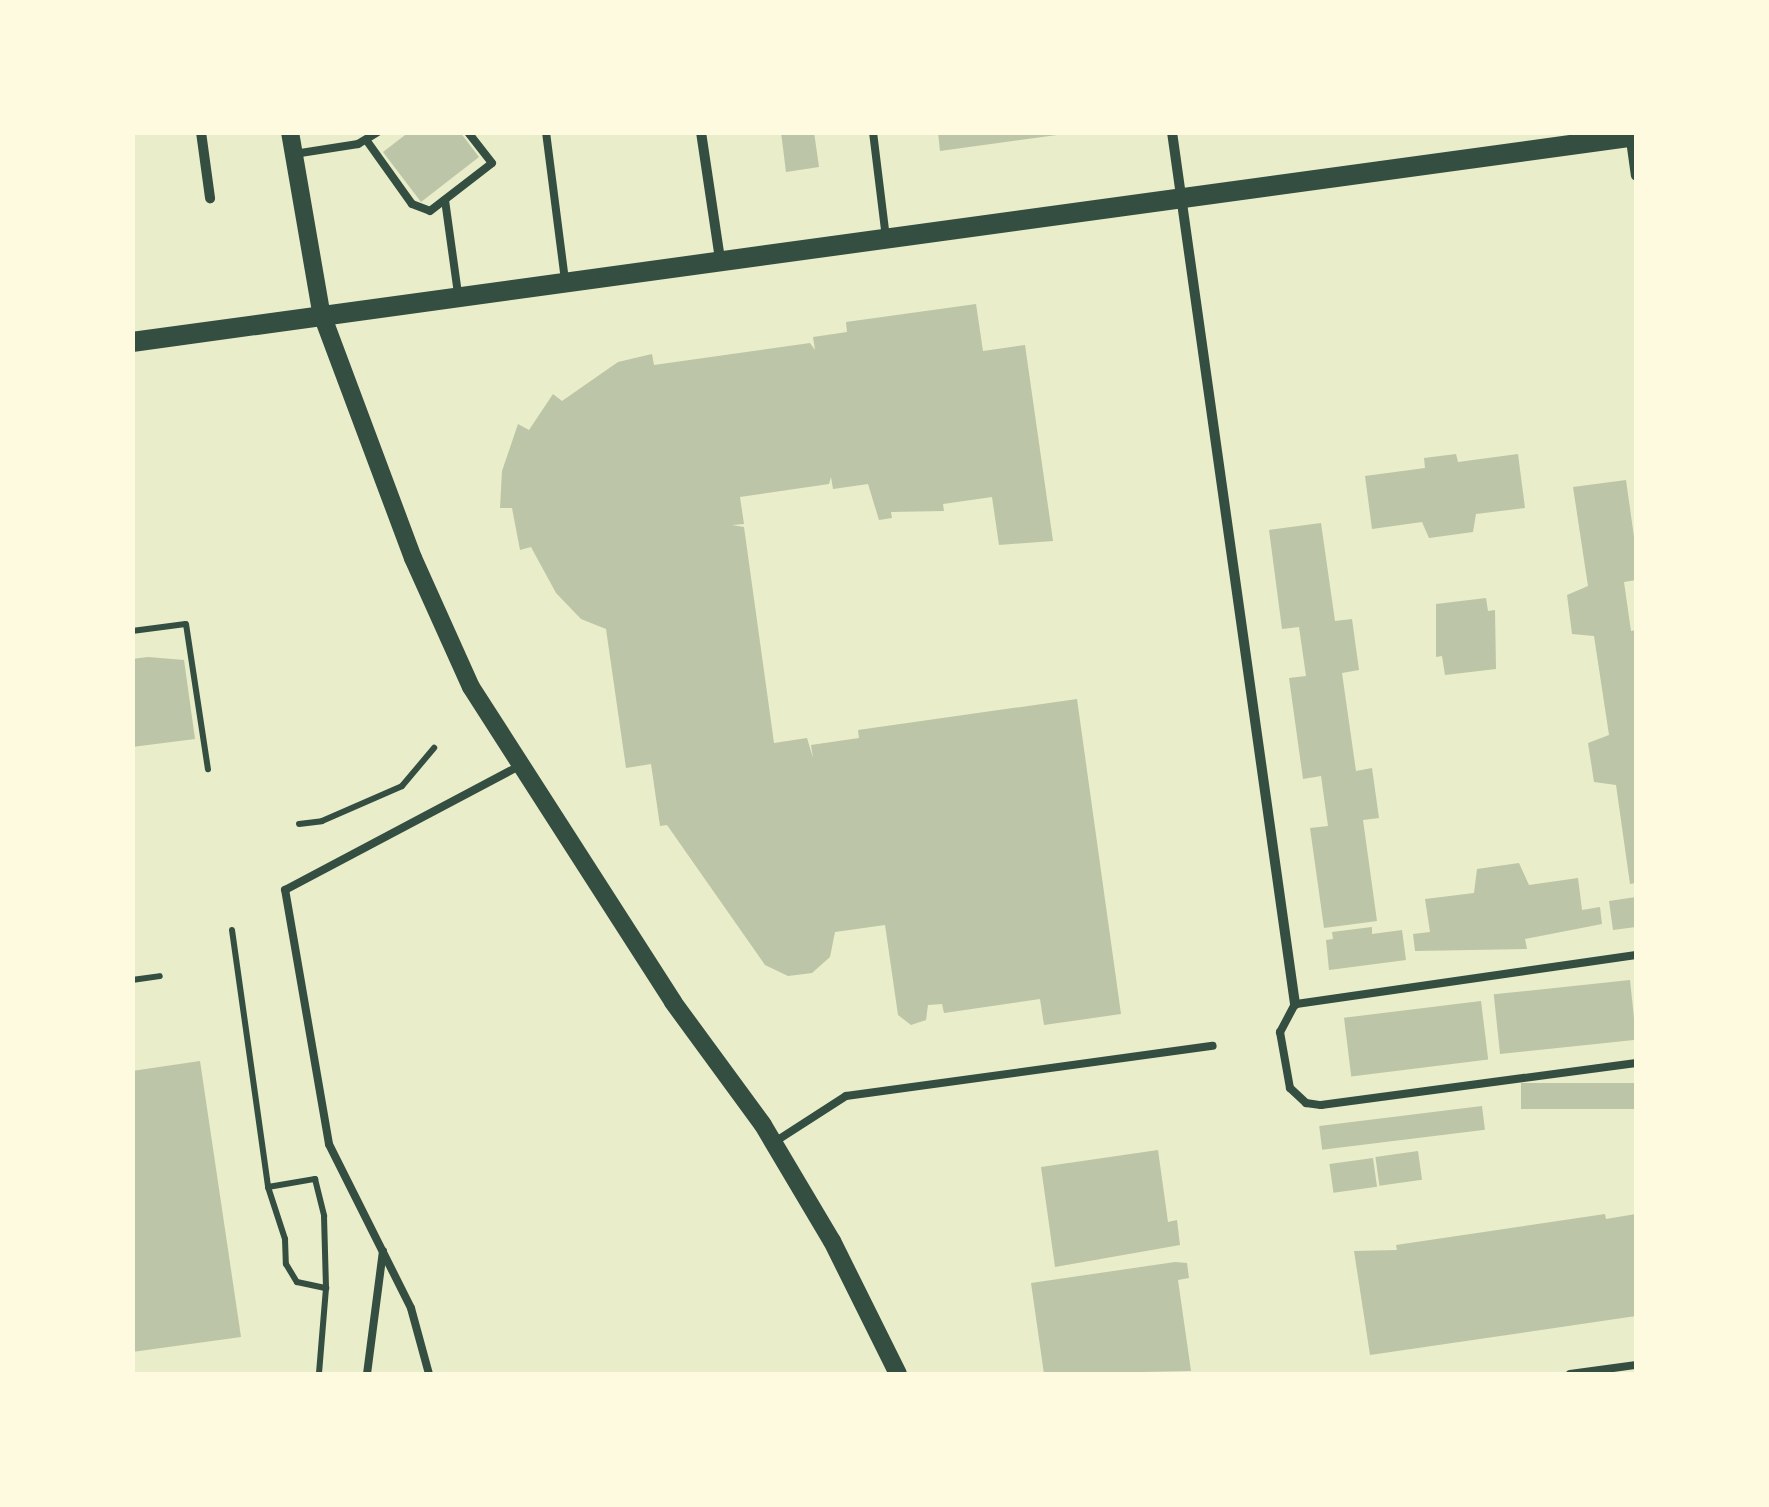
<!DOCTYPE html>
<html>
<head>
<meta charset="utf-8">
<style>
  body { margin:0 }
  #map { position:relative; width:1769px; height:1507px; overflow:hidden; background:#e9edc9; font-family:"Nunito Sans",sans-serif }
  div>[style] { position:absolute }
  .building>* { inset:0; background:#bcc5a7; transform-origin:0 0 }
  .path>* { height:6px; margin:-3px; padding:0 3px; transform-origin:3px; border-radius:3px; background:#344e41 }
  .service>* { height:8px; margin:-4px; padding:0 4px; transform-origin:4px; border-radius:4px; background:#344e41 }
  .minor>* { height:10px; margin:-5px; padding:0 5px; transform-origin:5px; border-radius:5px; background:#344e41 }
  .tertiary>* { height:18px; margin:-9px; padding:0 9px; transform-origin:9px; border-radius:9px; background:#344e41 }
  .secondary>* { height:20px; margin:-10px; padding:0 10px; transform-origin:10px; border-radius:10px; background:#344e41 }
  span { translate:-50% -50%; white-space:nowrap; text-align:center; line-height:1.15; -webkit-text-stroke:10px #fefae0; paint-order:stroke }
  .frame { position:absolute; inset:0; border:135px solid #fefae0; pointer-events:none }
</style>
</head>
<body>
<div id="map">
  <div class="building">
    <i style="clip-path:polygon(409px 132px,460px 132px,479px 157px,421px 202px,383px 152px)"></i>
    <i style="clip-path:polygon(781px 132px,814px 132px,819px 167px,786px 172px)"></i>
    <i style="clip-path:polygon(938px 132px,1057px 132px,1057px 135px,940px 151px)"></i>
    <i style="clip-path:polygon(976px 304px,983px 351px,1025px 345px,1053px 541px,999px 545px,992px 497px,943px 504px,944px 511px,891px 512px,892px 518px,879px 520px,868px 484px,833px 489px,831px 477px,829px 484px,740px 497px,744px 524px,732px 525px,744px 527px,774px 743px,807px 738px,813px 758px,811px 745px,859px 738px,858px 730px,1077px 699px,1121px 1014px,1044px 1025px,1040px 999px,944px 1013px,942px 1004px,928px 1005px,926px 1020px,911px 1025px,898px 1015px,885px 925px,835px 932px,830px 957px,812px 973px,788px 976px,765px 965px,667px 825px,660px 826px,651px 764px,626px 768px,606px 629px,581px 619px,556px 593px,531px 547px,520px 550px,512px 508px,500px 508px,502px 471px,518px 424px,529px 430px,553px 394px,562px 401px,618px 362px,652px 354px,654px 365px,810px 343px,815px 350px,813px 337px,847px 332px,846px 322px)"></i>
    <i style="clip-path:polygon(1456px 454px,1458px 462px,1518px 454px,1525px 508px,1476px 514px,1473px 532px,1429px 538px,1422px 522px,1372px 529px,1365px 476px,1425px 468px,1424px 458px)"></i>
    <i style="clip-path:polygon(1626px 480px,1636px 551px,1636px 580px,1624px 582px,1631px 631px,1636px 630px,1636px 883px,1630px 884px,1616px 785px,1594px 782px,1588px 743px,1609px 735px,1594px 636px,1572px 634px,1567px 595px,1588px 586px,1573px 487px)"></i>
    <i style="clip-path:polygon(1321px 523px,1335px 621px,1352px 619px,1359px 670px,1342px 673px,1356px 771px,1372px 768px,1379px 818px,1363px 820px,1377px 921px,1324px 928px,1310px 828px,1328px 826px,1321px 776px,1303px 779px,1289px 678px,1306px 676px,1299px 627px,1282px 629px,1269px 530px)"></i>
    <i style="clip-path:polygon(1486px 598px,1488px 611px,1495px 610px,1496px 669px,1445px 675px,1442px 656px,1436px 657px,1436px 604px)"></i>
    <i style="clip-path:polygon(148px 657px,184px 660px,195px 739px,132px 747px,132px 659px)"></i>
    <i style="clip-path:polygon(1519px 863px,1529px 885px,1578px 878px,1582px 910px,1600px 907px,1602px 924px,1525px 939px,1527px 949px,1415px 951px,1413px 934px,1430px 932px,1425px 899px,1474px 893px,1477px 869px)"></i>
    <i style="clip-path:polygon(1636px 897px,1636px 927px,1613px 930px,1609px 901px)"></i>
    <i style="clip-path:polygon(1372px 927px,1372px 934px,1402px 930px,1406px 960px,1329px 970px,1326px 940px,1333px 939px,1332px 932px)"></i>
    <i style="left:1630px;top:980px;width:60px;height:137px;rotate:84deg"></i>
    <i style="left:1481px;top:1001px;width:59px;height:138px;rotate:83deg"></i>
    <i style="clip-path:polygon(200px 1061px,241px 1337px,132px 1352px,132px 1071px)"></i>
    <i style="left:1636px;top:1083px;width:26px;height:115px;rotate:90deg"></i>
    <i style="left:1482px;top:1106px;width:24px;height:164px;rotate:83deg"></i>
    <i style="clip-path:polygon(1158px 1150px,1168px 1222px,1177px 1220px,1180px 1245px,1055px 1267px,1041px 1167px)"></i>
    <i style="left:1418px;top:1151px;width:29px;height:43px;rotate:82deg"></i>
    <i style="left:1373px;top:1158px;width:29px;height:44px;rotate:82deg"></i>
    <i style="clip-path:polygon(1605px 1214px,1606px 1219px,1636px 1214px,1636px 1316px,1370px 1355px,1354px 1251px,1397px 1250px,1396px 1245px)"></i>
    <i style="clip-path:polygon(1175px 1262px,1187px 1263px,1189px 1278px,1178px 1280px,1191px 1371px,1044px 1374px,1031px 1283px)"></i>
  </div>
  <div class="path">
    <i style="left:132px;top:631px;width:54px;rotate:-7.4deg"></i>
    <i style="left:186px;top:624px;width:147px;rotate:81.4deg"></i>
    <i style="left:299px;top:824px;width:23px;rotate:-7deg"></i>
    <i style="left:322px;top:821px;width:87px;rotate:-23.6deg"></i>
    <i style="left:402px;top:786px;width:50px;rotate:-49.9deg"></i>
    <i style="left:232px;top:930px;width:260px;rotate:82deg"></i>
    <i style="left:268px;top:1187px;width:55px;rotate:71.9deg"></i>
    <i style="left:285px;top:1239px;width:25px;rotate:88deg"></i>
    <i style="left:286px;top:1264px;width:21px;rotate:59deg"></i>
    <i style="left:297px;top:1282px;width:30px;rotate:12deg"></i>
    <i style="left:326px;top:1288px;width:86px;rotate:94.7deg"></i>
    <i style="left:132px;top:980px;width:28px;rotate:-8deg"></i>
    <i style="left:268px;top:1187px;width:48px;rotate:-9.7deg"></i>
    <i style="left:315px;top:1179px;width:38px;rotate:76deg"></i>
    <i style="left:324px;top:1216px;width:72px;rotate:88.4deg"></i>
  </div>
  <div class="service">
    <i style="left:546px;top:132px;width:149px;rotate:82.7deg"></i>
    <i style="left:873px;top:132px;width:107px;rotate:83deg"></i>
    <i style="left:367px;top:141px;width:77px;rotate:54.5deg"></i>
    <i style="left:412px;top:204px;width:19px;rotate:21deg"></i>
    <i style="left:430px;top:211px;width:78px;rotate:-37.7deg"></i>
    <i style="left:492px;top:163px;width:39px;rotate:-128deg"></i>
    <i style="left:294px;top:154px;width:65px;rotate:-8.9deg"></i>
    <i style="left:358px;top:144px;width:23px;rotate:-31deg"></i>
    <i style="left:445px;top:200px;width:95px;rotate:82.1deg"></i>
    <i style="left:1636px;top:955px;width:345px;rotate:171.8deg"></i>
    <i style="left:1295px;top:1004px;width:32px;rotate:118deg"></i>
    <i style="left:1280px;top:1032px;width:57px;rotate:79.9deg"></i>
    <i style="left:1290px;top:1088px;width:22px;rotate:43deg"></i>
    <i style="left:1306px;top:1103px;width:15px;rotate:8deg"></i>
    <i style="left:1321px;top:1105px;width:318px;rotate:-7.6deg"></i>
    <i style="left:773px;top:1143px;width:87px;rotate:-32.8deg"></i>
    <i style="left:846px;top:1096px;width:370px;rotate:-7.8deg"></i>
    <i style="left:367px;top:1374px;width:124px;rotate:-82.6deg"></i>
    <i style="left:429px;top:1374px;width:68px;rotate:-105.3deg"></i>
    <i style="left:411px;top:1308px;width:183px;rotate:-116.6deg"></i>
    <i style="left:329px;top:1144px;width:258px;rotate:-99.8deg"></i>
    <i style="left:285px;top:890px;width:263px;rotate:-27.9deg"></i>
    <i style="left:1570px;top:1374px;width:67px;rotate:-7.8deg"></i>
  </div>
  <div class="minor">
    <i style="left:201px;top:132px;width:67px;rotate:82.2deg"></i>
    <i style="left:701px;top:132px;width:128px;rotate:81.5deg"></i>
    <i style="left:1172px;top:132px;width:881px;rotate:81.97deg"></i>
    <i style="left:1630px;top:133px;width:43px;rotate:82.1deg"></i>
  </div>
  <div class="tertiary">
    <i style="left:290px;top:132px;width:183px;rotate:80.2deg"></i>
    <i style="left:321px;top:312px;width:263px;rotate:69.5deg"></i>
    <i style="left:413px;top:558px;width:141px;rotate:65.8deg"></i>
    <i style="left:471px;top:687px;width:374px;rotate:57.3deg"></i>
    <i style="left:673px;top:1002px;width:152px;rotate:53.8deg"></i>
    <i style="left:763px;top:1125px;width:135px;rotate:59.3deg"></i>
    <i style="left:832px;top:1241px;width:148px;rotate:63.6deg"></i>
  </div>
  <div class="secondary">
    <i style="left:132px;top:342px;width:1518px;rotate:-7.8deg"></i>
  </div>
  <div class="frame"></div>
</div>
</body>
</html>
